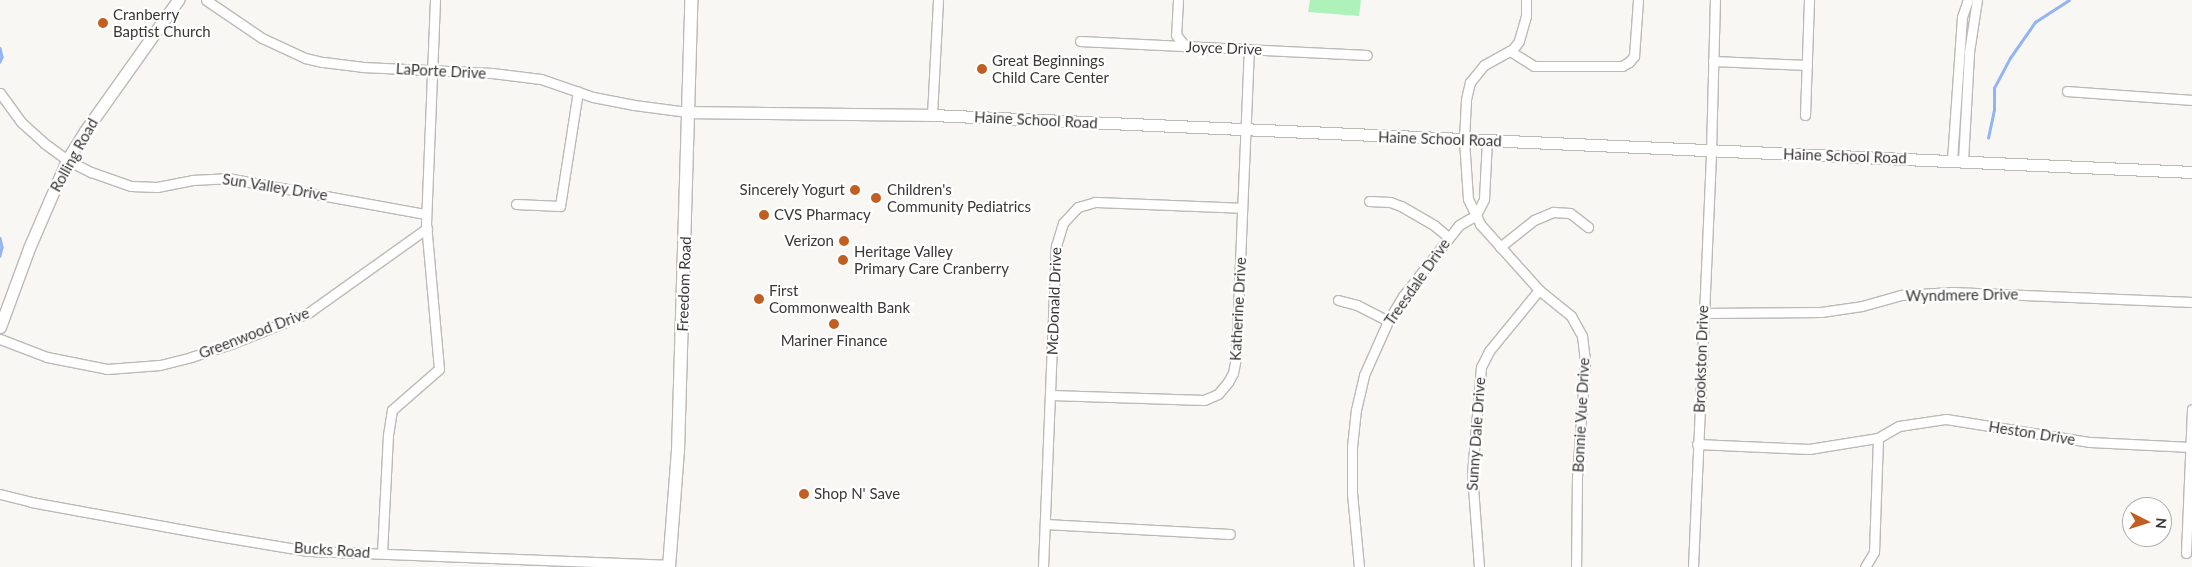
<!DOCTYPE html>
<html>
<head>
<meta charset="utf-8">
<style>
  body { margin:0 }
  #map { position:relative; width:2192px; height:567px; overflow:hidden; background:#f9f7f4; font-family:Lato,sans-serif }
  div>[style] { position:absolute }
  .green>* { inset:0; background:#aef1ba }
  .stream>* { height:2.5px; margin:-1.25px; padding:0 1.25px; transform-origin:1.25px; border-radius:1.25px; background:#92b4f4 }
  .roads { filter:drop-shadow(1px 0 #bcbab7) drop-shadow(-1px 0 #bcbab7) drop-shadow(0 1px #bcbab7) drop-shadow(0 -1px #bcbab7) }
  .street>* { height:9px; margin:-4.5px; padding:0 4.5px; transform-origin:4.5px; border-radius:4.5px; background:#fff }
  .secondary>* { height:11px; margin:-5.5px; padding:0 5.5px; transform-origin:5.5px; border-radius:5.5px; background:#fff }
  .primary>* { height:12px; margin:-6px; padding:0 6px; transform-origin:6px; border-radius:6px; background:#fff }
  .dots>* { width:14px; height:14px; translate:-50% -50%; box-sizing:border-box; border:2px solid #fff; border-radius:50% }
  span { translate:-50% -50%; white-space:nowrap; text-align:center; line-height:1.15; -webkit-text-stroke:4.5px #fff; paint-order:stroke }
  .poi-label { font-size:15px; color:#393837 }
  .left { translate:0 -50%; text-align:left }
  .right { translate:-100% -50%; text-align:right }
  .street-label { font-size:15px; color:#393837 }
  .north { position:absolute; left:2122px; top:497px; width:50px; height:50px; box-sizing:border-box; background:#fff; border:1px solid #b0afaf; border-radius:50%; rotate:95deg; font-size:14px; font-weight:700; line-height:20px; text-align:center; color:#393837 }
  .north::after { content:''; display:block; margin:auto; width:18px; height:22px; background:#c15f23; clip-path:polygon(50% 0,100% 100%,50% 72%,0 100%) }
</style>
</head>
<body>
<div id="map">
  <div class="green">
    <i style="clip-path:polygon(1310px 0,1361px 0,1359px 16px,1308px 12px)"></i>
  </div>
  <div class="stream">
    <i style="left:0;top:48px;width:9px;rotate:77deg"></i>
    <i style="left:2px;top:57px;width:5px;rotate:112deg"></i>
    <i style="left:1988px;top:138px;width:29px;rotate:-78deg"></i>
    <i style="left:1994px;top:110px;width:22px;rotate:-90deg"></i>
    <i style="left:1994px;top:88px;width:34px;rotate:-62deg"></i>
    <i style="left:2010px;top:58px;width:44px;rotate:-55.2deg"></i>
    <i style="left:2035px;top:22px;width:40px;rotate:-32.9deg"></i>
    <i style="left:0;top:238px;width:9px;rotate:77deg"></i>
    <i style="left:2px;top:247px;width:9px;rotate:103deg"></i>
  </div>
  <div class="roads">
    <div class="street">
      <i style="left:206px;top:0;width:68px;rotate:34.2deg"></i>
      <i style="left:262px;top:38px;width:47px;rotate:24.9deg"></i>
      <i style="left:305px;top:58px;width:18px;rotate:13deg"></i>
      <i style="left:323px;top:62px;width:39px;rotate:7deg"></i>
      <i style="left:362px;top:67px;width:130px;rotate:2.6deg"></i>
      <i style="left:492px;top:73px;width:49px;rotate:7deg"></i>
      <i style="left:541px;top:79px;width:55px;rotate:19.1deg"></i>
      <i style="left:593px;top:97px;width:42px;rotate:11deg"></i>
      <i style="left:634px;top:105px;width:54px;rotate:7.4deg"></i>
      <i style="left:1178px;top:0;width:35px;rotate:93deg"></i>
      <i style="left:1176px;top:35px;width:16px;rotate:50deg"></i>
      <i style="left:1526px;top:0;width:16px;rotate:90deg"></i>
      <i style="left:1526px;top:16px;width:26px;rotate:106deg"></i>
      <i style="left:1519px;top:41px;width:10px;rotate:127deg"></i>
      <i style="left:1513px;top:49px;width:33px;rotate:151deg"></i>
      <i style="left:1484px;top:65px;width:22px;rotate:129deg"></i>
      <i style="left:1470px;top:82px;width:18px;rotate:103deg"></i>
      <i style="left:1466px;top:100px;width:40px;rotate:92.9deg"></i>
      <i style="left:1464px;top:140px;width:59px;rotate:86.1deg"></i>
      <i style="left:1468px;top:199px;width:28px;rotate:64deg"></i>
      <i style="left:1480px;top:224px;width:89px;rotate:48.2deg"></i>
      <i style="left:1539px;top:290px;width:41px;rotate:39.1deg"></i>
      <i style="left:1571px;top:316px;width:23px;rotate:61deg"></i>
      <i style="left:1582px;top:336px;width:26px;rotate:83deg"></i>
      <i style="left:1585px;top:362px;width:115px;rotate:94deg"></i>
      <i style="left:1577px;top:477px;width:90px;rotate:90.6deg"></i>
      <i style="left:1080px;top:41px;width:287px;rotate:2.8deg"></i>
      <i style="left:1510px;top:51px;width:28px;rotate:32deg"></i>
      <i style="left:1534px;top:66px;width:88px"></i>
      <i style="left:1622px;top:66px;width:8px;rotate:-30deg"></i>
      <i style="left:1629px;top:62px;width:8px;rotate:-50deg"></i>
      <i style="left:1634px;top:56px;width:56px;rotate:-85.9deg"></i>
      <i style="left:1713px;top:61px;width:94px;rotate:2.4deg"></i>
      <i style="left:2067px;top:91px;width:125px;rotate:4.1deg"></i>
      <i style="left:0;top:93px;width:36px;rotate:54deg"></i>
      <i style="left:21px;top:122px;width:31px;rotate:42deg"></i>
      <i style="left:44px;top:143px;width:29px;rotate:36deg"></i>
      <i style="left:67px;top:160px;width:27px;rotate:27deg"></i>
      <i style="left:91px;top:172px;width:42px;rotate:19.3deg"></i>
      <i style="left:131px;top:186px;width:26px;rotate:2deg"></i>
      <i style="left:157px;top:187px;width:36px;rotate:-11deg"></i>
      <i style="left:192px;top:180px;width:35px;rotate:-3deg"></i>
      <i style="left:227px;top:178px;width:202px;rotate:10.3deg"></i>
      <i style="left:932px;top:115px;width:115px;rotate:-87deg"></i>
      <i style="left:1805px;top:115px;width:115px;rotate:-88deg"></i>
      <i style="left:1952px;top:160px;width:143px;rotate:-86deg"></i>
      <i style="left:1962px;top:17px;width:18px;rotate:-71deg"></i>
      <i style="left:1963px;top:161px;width:109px;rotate:-86.8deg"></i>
      <i style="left:1969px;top:52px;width:53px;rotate:-81.3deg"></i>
      <i style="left:1369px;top:201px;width:21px;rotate:3deg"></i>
      <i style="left:1390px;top:202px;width:12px;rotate:20deg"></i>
      <i style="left:1401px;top:206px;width:39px;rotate:30deg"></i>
      <i style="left:1435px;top:226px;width:17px;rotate:40deg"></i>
      <i style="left:516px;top:204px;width:44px;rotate:2.6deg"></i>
      <i style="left:560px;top:206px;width:116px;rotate:-81.1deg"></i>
      <i style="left:1476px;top:215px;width:18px;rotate:-63deg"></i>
      <i style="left:1484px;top:199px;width:59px;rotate:-87.1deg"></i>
      <i style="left:1500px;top:247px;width:43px;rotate:-38.5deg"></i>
      <i style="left:1534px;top:220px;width:21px;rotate:-23deg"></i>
      <i style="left:1553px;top:212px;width:17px;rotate:3deg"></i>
      <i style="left:1570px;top:213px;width:23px;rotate:38deg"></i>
      <i style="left:1338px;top:300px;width:20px;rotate:15deg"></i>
      <i style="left:1357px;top:305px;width:35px;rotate:27deg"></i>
      <i style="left:1703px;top:313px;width:118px;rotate:-0.5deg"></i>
      <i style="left:1821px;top:312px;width:41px;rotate:-8.3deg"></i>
      <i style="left:1862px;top:306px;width:41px;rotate:-15.8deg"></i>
      <i style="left:1901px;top:295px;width:51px;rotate:-3.4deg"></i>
      <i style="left:1952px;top:292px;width:240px;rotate:2.4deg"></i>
      <i style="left:0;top:339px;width:50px;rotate:21deg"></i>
      <i style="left:47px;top:357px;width:61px;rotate:11.3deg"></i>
      <i style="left:107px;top:369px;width:53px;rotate:-4.3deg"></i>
      <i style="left:160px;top:365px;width:32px;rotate:-14deg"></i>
      <i style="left:191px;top:357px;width:42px;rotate:-18deg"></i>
      <i style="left:231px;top:344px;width:83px;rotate:-21.9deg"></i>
      <i style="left:308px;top:313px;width:146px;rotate:-35.5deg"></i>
      <i style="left:1051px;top:395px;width:153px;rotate:1.9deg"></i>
      <i style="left:1204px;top:400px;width:15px;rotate:-23deg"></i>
      <i style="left:1218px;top:394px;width:16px;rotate:-50deg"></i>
      <i style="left:1228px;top:382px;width:10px;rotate:-61deg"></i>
      <i style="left:1233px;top:373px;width:16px;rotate:-79deg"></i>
      <i style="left:1236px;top:357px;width:308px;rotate:-87.6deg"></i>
      <i style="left:1878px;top:438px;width:24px;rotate:-30deg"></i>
      <i style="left:1899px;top:426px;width:48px;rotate:-8.5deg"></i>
      <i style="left:1946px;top:419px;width:146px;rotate:9.1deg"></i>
      <i style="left:2090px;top:442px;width:101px;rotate:2.8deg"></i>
      <i style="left:1697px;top:444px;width:112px;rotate:2.6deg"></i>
      <i style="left:1809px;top:449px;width:70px;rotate:-9.1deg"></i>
      <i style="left:1878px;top:438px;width:114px;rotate:92deg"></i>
      <i style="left:1874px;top:552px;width:17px;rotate:121deg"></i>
      <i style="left:0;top:494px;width:32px;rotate:14deg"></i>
      <i style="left:31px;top:502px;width:190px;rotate:10.3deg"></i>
      <i style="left:218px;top:536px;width:91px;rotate:9.5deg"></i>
      <i style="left:308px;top:551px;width:361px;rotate:2.2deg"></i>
      <i style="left:1045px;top:524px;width:185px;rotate:3.1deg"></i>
      <i style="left:382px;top:553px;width:118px;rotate:-87.1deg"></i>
      <i style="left:388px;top:435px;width:25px;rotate:-81deg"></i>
      <i style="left:392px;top:410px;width:62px;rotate:-41.1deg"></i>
      <i style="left:439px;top:369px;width:146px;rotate:-95.1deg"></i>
      <i style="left:426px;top:224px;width:224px;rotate:-87.7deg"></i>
      <i style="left:2186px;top:553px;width:144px;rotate:-87.6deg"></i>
      <i style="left:1043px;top:567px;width:321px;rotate:-87.7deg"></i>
      <i style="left:1056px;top:246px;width:24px;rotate:-73deg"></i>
      <i style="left:1063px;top:223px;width:22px;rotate:-47deg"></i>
      <i style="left:1078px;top:207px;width:18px;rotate:-16deg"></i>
      <i style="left:1095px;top:202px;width:147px;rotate:2.3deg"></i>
      <i style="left:1359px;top:567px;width:74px;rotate:-95.4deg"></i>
      <i style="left:1352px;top:493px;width:46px;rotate:-90deg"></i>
      <i style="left:1352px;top:447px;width:37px;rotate:-84deg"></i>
      <i style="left:1356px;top:410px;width:36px;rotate:-77deg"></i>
      <i style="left:1364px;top:375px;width:59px;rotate:-66deg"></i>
      <i style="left:1388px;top:321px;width:29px;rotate:-59deg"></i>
      <i style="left:1403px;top:296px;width:90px;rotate:-51.7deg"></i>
      <i style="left:1459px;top:225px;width:20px;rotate:-30deg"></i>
      <i style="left:1479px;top:567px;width:93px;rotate:-94.3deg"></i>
      <i style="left:1472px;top:474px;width:107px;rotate:-85.2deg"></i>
      <i style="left:1481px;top:367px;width:18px;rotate:-63deg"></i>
      <i style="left:1489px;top:351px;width:79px;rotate:-50.7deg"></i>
      <i style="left:1693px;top:567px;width:416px;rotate:-87.5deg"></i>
      <i style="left:1711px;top:151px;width:151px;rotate:-88.5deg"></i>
    </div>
    <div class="secondary">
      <i style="left:688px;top:112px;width:244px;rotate:0.7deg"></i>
      <i style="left:932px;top:115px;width:1261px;rotate:2.59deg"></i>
      <i style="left:0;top:327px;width:84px;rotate:-69.8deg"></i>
      <i style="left:29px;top:248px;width:96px;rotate:-66.6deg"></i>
      <i style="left:67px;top:160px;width:34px;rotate:-58deg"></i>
      <i style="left:85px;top:131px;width:161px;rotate:-54.6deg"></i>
    </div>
    <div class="primary">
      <i style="left:669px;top:567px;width:116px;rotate:-85.6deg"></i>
      <i style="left:678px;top:451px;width:451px;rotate:-88.3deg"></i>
    </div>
  </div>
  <div class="dots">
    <i style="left:103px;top:23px;background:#c15f23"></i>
    <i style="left:982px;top:69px;background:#c15f23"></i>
    <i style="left:855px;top:190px;background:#c15f23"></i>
    <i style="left:876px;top:198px;background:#c15f23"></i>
    <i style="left:764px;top:215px;background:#c15f23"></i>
    <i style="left:844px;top:241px;background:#c15f23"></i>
    <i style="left:843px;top:260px;background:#c15f23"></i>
    <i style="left:759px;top:299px;background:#c15f23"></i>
    <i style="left:834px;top:324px;background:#c15f23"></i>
    <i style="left:804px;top:494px;background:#c15f23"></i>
  </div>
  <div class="poi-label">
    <span class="left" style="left:113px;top:23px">Cranberry<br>Baptist Church</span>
    <span class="left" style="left:992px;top:69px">Great Beginnings<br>Child Care Center</span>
    <span class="left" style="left:887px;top:198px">Children's<br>Community Pediatrics</span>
    <span class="right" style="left:845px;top:190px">Sincerely Yogurt</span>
    <span class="left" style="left:774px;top:215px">CVS Pharmacy</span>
    <span class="right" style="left:834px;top:241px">Verizon</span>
    <span class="left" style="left:854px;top:260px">Heritage Valley<br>Primary Care Cranberry</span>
    <span class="left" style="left:769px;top:299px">First<br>Commonwealth Bank</span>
    <span style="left:834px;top:341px">Mariner Finance</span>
    <span class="left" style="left:814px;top:494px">Shop N' Save</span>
  </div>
  <div class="street-label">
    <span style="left:1224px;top:48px;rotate:2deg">Joyce Drive</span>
    <span style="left:441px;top:71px;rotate:3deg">LaPorte Drive</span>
    <span style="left:1036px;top:120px;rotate:3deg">Haine School Road</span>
    <span style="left:1440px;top:139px;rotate:2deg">Haine School Road</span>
    <span style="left:74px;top:155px;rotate:-61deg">Rolling Road</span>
    <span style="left:1845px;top:156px;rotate:2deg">Haine School Road</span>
    <span style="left:275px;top:187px;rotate:9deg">Sun Valley Drive</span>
    <span style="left:1417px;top:282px;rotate:-55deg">Treesdale Drive</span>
    <span style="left:684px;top:284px;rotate:-88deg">Freedom Road</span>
    <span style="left:1962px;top:295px;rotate:-1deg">Wyndmere Drive</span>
    <span style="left:1054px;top:301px;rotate:-88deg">McDonald Drive</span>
    <span style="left:1238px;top:309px;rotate:-87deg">Katherine Drive</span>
    <span style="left:254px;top:333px;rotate:-21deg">Greenwood Drive</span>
    <span style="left:1701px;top:359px;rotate:-88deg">Brookston Drive</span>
    <span style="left:1581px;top:415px;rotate:-87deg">Bonnie Vue Drive</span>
    <span style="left:2032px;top:433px;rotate:9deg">Heston Drive</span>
    <span style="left:1476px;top:434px;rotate:-86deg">Sunny Dale Drive</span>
    <span style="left:332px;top:550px;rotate:4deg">Bucks Road</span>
  </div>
  <div class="north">N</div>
</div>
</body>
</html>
